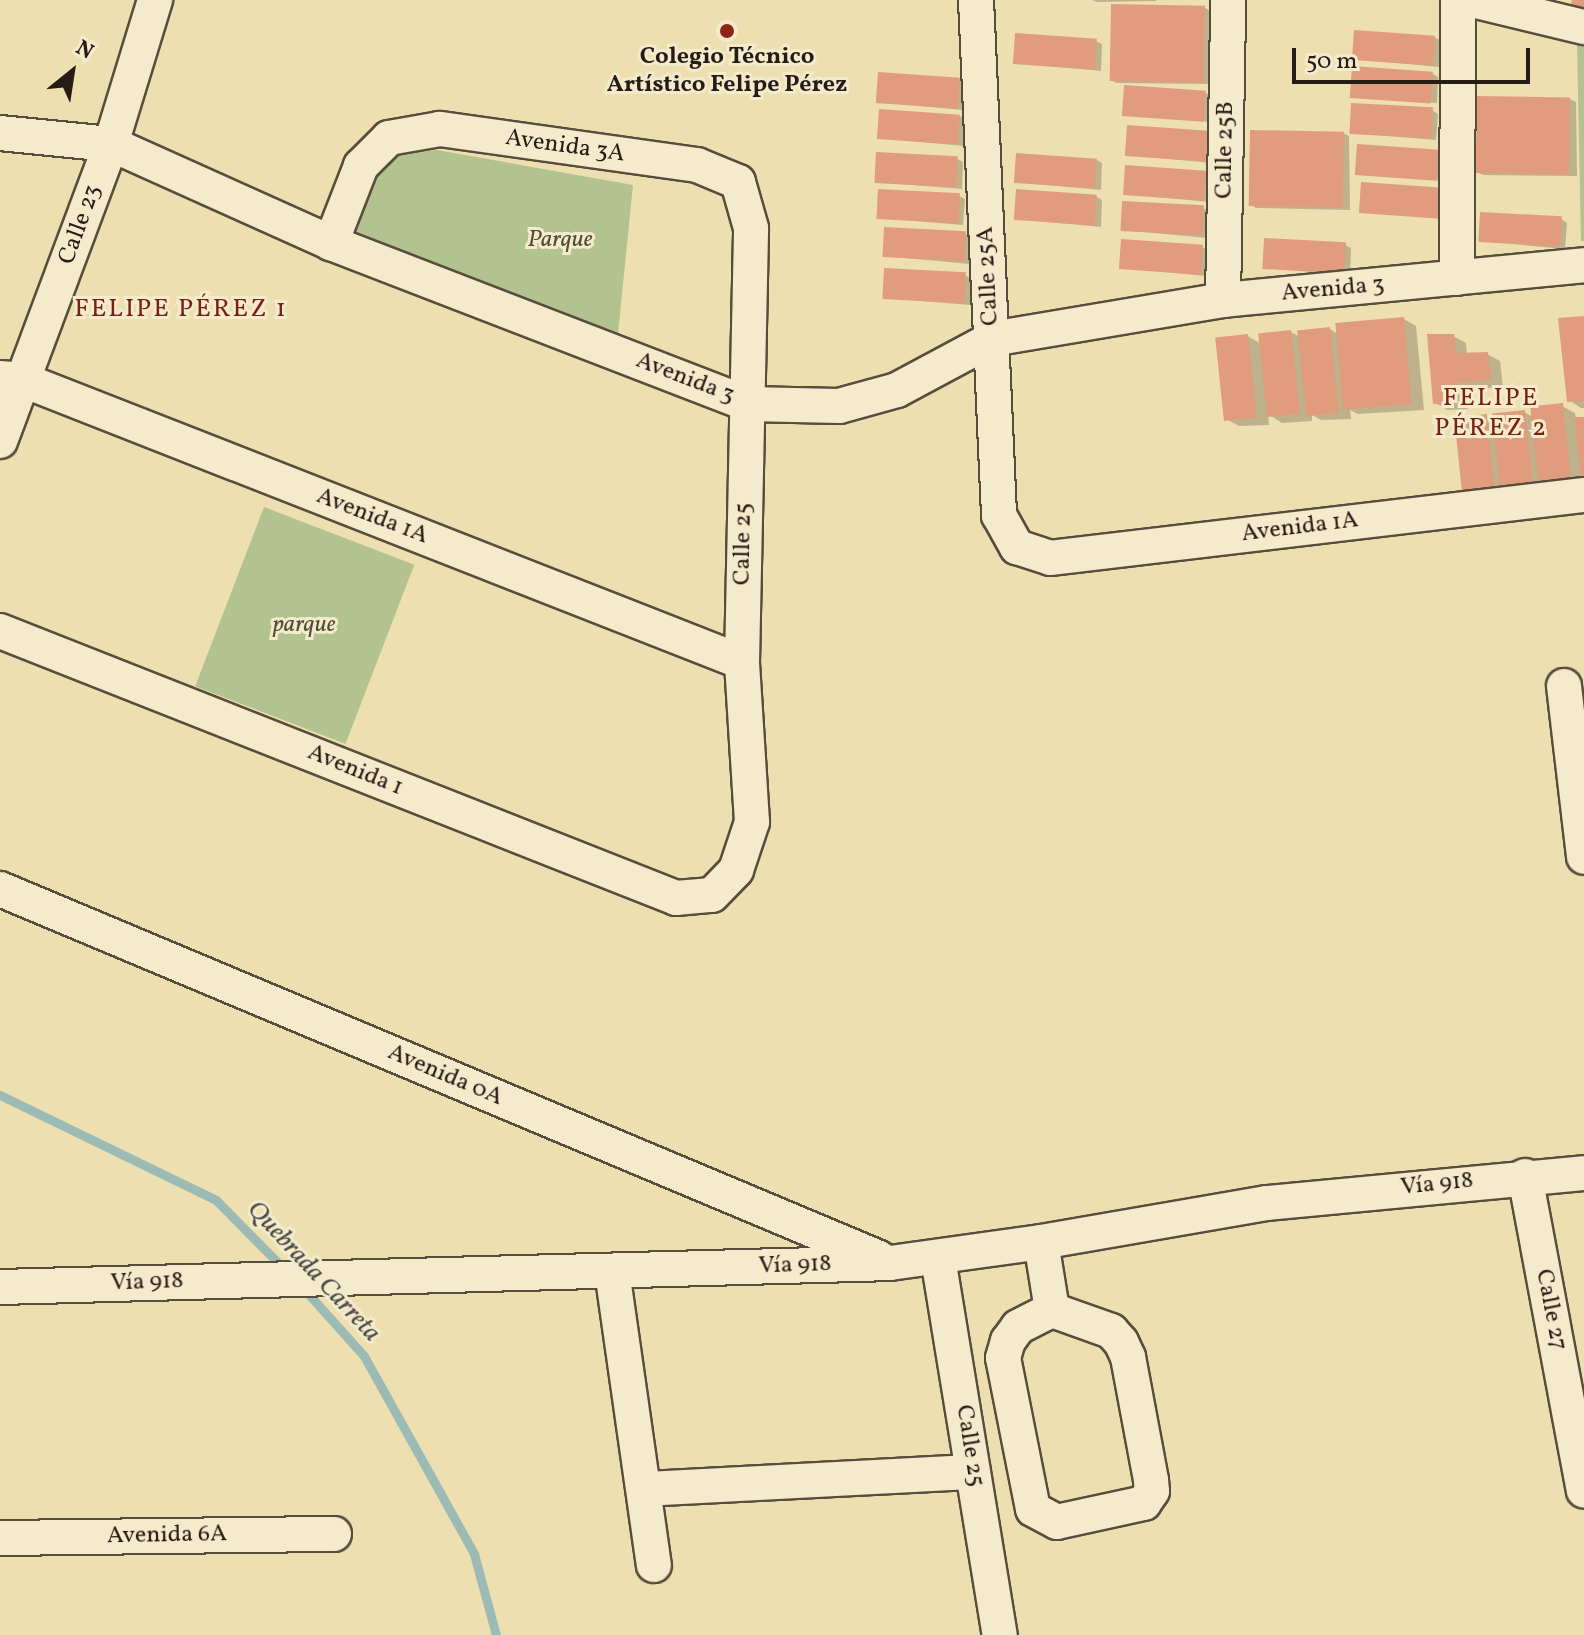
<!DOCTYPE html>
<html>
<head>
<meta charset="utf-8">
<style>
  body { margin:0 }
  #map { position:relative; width:1584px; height:1635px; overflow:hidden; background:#eedfb1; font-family:Vollkorn,serif }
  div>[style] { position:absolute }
  .green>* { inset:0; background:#b3c38f; transform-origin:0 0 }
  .shadow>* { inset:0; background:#0003 }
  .stream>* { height:9px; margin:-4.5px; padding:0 4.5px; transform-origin:4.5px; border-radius:4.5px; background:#9bbbb4 }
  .building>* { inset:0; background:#e19c7d; transform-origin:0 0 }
  .roads { filter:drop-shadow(2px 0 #584d3d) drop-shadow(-2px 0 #584d3d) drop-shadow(0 2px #584d3d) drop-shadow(0 -2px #584d3d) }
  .minor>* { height:34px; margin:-17px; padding:0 17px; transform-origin:17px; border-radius:17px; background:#f4eacc }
  .dots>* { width:22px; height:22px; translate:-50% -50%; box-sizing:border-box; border:4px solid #f4eacc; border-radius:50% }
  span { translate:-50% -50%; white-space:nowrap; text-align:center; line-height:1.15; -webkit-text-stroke:6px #f4eacc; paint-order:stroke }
  .poi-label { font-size:24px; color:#261c16; font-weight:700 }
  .street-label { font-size:24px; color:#261c16 }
  .park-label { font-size:24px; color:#504e3a; font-style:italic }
  .neighbourhood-label { font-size:26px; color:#7a1f14; letter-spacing:2px }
  .water-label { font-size:26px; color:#494c45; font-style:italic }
  .north { position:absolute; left:32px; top:32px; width:80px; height:80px; -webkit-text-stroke:6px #f4eacc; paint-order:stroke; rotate:30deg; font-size:22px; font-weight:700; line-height:32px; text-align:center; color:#261c16 }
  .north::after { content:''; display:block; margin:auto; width:28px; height:36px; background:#261c16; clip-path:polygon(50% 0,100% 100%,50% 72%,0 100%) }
  .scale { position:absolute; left:1292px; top:48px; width:238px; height:36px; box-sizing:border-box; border:4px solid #261c16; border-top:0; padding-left:10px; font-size:24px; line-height:28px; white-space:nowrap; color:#261c16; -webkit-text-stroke:6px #f4eacc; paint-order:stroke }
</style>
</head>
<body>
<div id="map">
  <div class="green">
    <i style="clip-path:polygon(1577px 43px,1584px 44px,1584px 241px,1581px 241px)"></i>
    <i style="clip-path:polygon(437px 150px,633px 185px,618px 334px,353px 234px,375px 173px,397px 154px)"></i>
    <i style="left:264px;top:507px;width:161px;height:192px;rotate:21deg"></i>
  </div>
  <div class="shadow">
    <i style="clip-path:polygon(1092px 0,1156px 0,1156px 1px,1097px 2px)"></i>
    <i style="clip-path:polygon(1204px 7px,1210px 11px,1210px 84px,1116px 83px,1111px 80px)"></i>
    <i style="clip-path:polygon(1434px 37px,1440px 40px,1439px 67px,1354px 59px)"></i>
    <i style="clip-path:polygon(1096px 41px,1102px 44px,1101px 71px,1015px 63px)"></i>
    <i style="clip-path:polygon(1433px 74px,1438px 77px,1437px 103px,1352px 96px)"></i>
    <i style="clip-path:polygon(959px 80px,965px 83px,963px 110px,878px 102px)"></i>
    <i style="clip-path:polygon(1206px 93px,1211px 96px,1210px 122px,1124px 115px)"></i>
    <i style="clip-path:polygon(1570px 99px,1576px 102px,1577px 176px,1483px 175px,1477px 172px)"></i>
    <i style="clip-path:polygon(1432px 110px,1438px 114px,1436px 140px,1351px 133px)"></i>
    <i style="clip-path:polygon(960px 116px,965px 120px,964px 146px,878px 138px)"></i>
    <i style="clip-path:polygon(1208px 132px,1214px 136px,1212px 163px,1127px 155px)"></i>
    <i style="clip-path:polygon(1343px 133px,1349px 136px,1350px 210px,1256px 208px,1251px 205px)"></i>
    <i style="clip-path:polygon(1438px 152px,1444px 155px,1443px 181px,1357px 173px)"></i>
    <i style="clip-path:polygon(957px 159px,963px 162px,962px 189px,876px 182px)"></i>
    <i style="clip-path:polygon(1097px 160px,1102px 163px,1101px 190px,1015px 182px)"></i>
    <i style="clip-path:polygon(1206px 172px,1211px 175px,1210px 202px,1124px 194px)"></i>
    <i style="clip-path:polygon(1442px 190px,1447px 219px,1361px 212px)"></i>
    <i style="clip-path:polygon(959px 196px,965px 199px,963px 225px,878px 218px)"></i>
    <i style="clip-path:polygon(1097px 197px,1102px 200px,1101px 227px,1015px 219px)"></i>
    <i style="clip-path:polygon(1203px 208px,1209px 211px,1207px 238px,1122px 230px)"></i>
    <i style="clip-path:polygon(1561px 219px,1567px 223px,1565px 249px,1480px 241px)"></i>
    <i style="clip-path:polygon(965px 234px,971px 237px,969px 264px,884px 256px)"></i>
    <i style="clip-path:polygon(1345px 245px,1351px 248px,1350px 275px,1264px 268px)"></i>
    <i style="clip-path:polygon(1202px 247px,1208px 250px,1206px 276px,1121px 268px)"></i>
    <i style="clip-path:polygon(965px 275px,971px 279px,970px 305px,884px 298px)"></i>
    <i style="clip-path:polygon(1584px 318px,1584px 408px,1581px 408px,1569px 400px)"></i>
    <i style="clip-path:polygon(1404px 319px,1416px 326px,1424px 410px,1358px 414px,1350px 410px,1351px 419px,1321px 420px,1312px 415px,1312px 421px,1282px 423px,1268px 414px,1269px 425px,1239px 426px,1226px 419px,1247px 336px,1262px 344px,1291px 332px,1300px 337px,1330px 329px,1338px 334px)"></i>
    <i style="clip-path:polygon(1453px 336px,1466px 343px,1467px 355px,1487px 354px,1500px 361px,1503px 387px,1467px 389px,1468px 409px,1448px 410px,1435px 403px)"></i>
    <i style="clip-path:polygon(1562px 406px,1575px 413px,1576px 419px,1584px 419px,1584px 495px,1478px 506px,1486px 416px,1495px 421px,1524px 412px,1533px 417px)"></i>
  </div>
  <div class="stream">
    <i style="left:0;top:1095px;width:240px;rotate:25.9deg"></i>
    <i style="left:216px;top:1200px;width:98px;rotate:45.4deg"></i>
    <i style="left:304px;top:1289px;width:90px;rotate:48.2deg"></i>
    <i style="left:364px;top:1356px;width:227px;rotate:60.9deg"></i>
    <i style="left:474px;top:1554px;width:84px;rotate:74.8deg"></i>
  </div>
  <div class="building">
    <i style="clip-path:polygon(1572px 0,1584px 0,1584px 11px,1570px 7px)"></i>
    <i style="left:1111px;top:4px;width:94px;height:77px;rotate:1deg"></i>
    <i style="left:1354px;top:30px;width:81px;height:30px;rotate:4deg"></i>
    <i style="left:1015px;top:33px;width:82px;height:31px;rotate:4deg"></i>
    <i style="left:1352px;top:66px;width:81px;height:32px;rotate:4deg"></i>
    <i style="left:878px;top:72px;width:82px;height:31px;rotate:4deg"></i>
    <i style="left:1124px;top:85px;width:82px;height:31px;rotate:4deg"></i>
    <i style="left:1477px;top:96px;width:93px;height:77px;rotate:1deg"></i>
    <i style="left:1351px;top:103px;width:82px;height:31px;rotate:3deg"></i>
    <i style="left:879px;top:109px;width:81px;height:30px;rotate:4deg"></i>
    <i style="left:1127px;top:125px;width:81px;height:31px;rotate:4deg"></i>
    <i style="left:1250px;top:130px;width:94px;height:76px;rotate:1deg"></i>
    <i style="left:1357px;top:144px;width:82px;height:31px;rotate:4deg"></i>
    <i style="left:876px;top:152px;width:82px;height:31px;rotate:3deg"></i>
    <i style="left:1016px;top:153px;width:81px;height:30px;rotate:4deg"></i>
    <i style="left:1125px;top:165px;width:81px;height:30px;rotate:4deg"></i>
    <i style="left:1361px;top:182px;width:82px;height:31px;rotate:4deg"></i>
    <i style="left:878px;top:189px;width:82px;height:30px;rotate:3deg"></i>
    <i style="left:1016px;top:189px;width:81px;height:31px;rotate:4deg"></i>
    <i style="left:1122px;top:201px;width:82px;height:30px;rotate:3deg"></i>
    <i style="left:1480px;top:212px;width:82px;height:30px;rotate:3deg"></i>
    <i style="left:884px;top:227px;width:82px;height:30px;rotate:3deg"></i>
    <i style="left:1264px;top:238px;width:82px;height:31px;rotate:3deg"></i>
    <i style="left:1121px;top:239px;width:82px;height:30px;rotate:4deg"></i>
    <i style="left:884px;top:268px;width:82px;height:31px;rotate:3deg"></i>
    <i style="clip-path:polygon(1584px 316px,1584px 401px,1567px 402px,1558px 318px)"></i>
    <i style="left:1404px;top:317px;width:87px;height:69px;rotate:85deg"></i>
    <i style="left:1330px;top:327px;width:86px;height:33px;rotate:84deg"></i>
    <i style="left:1291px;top:330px;width:84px;height:33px;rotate:84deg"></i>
    <i style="left:1248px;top:334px;width:84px;height:33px;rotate:84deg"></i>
    <i style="clip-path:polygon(1427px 334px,1454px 334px,1456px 353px,1488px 352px,1491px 380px,1455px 383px,1456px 403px,1433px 404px)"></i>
    <i style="left:1563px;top:403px;width:86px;height:33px;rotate:84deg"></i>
    <i style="left:1525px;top:410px;width:85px;height:33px;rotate:84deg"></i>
    <i style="left:1487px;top:414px;width:84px;height:33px;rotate:84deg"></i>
    <i style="clip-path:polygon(1574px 417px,1584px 417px,1584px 477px,1581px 478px)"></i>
  </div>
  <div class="roads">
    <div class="minor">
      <i style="left:976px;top:0;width:516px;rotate:87.44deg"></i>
      <i style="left:999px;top:515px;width:37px;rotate:61deg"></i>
      <i style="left:1017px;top:547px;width:35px;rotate:18deg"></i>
      <i style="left:1050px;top:558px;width:538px;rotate:-6.73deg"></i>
      <i style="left:1472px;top:0;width:115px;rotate:13.6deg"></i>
      <i style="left:0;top:133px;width:112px;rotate:5.7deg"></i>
      <i style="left:111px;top:144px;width:241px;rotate:24.2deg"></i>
      <i style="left:331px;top:243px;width:447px;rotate:21.1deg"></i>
      <i style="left:748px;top:404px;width:91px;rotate:1.3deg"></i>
      <i style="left:839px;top:406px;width:60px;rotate:-15.4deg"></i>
      <i style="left:897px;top:390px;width:108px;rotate:-28.2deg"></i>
      <i style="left:992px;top:339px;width:234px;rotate:-9.6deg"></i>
      <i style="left:1223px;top:300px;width:363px;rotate:-5.5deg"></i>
      <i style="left:1457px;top:278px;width:278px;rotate:-89.8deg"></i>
      <i style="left:1223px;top:300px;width:300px;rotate:-89deg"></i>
      <i style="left:0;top:378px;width:23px;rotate:5deg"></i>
      <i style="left:23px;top:380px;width:772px;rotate:21.42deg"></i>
      <i style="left:0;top:441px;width:317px;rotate:-69.5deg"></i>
      <i style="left:111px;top:144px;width:151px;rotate:-73deg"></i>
      <i style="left:0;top:631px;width:727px;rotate:21.55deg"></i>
      <i style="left:676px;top:898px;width:36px;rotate:-5deg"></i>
      <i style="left:712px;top:895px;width:35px;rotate:-46deg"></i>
      <i style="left:736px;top:870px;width:51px;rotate:-71.6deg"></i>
      <i style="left:752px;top:822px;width:160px;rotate:-93.6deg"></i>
      <i style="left:742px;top:662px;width:434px;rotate:-88.8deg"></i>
      <i style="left:751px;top:228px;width:48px;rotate:-105.8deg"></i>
      <i style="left:738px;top:182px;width:44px;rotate:-157.5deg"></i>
      <i style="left:697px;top:165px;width:260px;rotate:-172deg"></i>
      <i style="left:440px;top:129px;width:52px;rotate:170deg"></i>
      <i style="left:389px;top:138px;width:40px;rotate:135deg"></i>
      <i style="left:361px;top:166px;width:83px;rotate:111.3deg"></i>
      <i style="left:1564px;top:686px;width:172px;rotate:83.3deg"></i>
      <i style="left:0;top:889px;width:953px;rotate:22.77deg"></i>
      <i style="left:1525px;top:1176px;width:320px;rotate:79.4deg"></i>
      <i style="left:1041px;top:1242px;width:69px;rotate:80.8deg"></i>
      <i style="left:938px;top:1258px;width:382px;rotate:80.7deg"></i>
      <i style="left:612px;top:1271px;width:297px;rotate:81.9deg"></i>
      <i style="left:0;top:1287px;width:890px;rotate:-1.54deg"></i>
      <i style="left:890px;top:1263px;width:152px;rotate:-7.9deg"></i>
      <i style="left:1041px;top:1242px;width:229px;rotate:-9.8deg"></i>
      <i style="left:1267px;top:1203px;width:318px;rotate:-5.4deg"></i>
      <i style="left:1052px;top:1310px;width:63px;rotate:19.6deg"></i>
      <i style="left:1111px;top:1331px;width:15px;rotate:48deg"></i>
      <i style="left:1121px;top:1342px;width:17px;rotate:65deg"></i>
      <i style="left:1128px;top:1357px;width:125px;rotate:79.4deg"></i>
      <i style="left:1151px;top:1480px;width:11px;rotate:85deg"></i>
      <i style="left:1152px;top:1491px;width:14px;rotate:124deg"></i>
      <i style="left:1144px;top:1503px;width:89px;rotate:167.7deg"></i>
      <i style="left:1057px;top:1522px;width:27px;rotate:-152deg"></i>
      <i style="left:1033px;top:1509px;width:154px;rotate:-101.2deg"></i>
      <i style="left:1003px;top:1358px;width:18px;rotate:-74deg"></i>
      <i style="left:1008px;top:1341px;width:17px;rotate:-54deg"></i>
      <i style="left:1018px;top:1327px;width:38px;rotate:-27deg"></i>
      <i style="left:645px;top:1489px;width:328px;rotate:-3deg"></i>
      <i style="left:0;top:1538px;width:334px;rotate:-0.7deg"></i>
    </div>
  </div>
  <div class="dots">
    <i style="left:727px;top:31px;background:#8f2418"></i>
  </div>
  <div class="poi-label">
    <span style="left:727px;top:72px">Colegio Técnico<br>Artístico Felipe Pérez</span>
  </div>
  <div class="street-label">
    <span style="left:565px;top:147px;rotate:8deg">Avenida 3A</span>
    <span style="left:1226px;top:150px;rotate:-89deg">Calle 25B</span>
    <span style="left:81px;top:225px;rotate:-70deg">Calle 23</span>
    <span style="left:989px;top:276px;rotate:-93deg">Calle 25A</span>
    <span style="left:1333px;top:290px;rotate:-5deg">Avenida 3</span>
    <span style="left:685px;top:379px;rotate:21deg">Avenida 3</span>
    <span style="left:372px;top:517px;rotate:21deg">Avenida 1A</span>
    <span style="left:1300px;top:528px;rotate:-7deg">Avenida 1A</span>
    <span style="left:744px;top:544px;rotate:-89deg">Calle 25</span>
    <span style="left:355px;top:771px;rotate:22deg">Avenida 1</span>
    <span style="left:445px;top:1076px;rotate:23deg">Avenida 0A</span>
    <span style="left:1437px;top:1185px;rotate:-6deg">Vía 918</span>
    <span style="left:795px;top:1266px;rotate:-2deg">Vía 918</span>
    <span style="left:147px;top:1283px;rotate:-2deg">Vía 918</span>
    <span style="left:1550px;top:1310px;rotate:79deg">Calle 27</span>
    <span style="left:969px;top:1446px;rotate:81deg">Calle 25</span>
    <span style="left:167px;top:1536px;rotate:-1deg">Avenida 6A</span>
  </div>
  <div class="park-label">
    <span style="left:560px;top:241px">Parque</span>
    <span style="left:304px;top:626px">parque</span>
  </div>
  <div class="neighbourhood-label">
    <span style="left:181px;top:310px">FELIPE PÉREZ 1</span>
    <span style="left:1491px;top:414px">FELIPE<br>PÉREZ 2</span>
  </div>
  <div class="water-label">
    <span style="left:313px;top:1272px;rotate:47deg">Quebrada Carreta</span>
  </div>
  <div class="north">N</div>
  <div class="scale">50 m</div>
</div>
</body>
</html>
